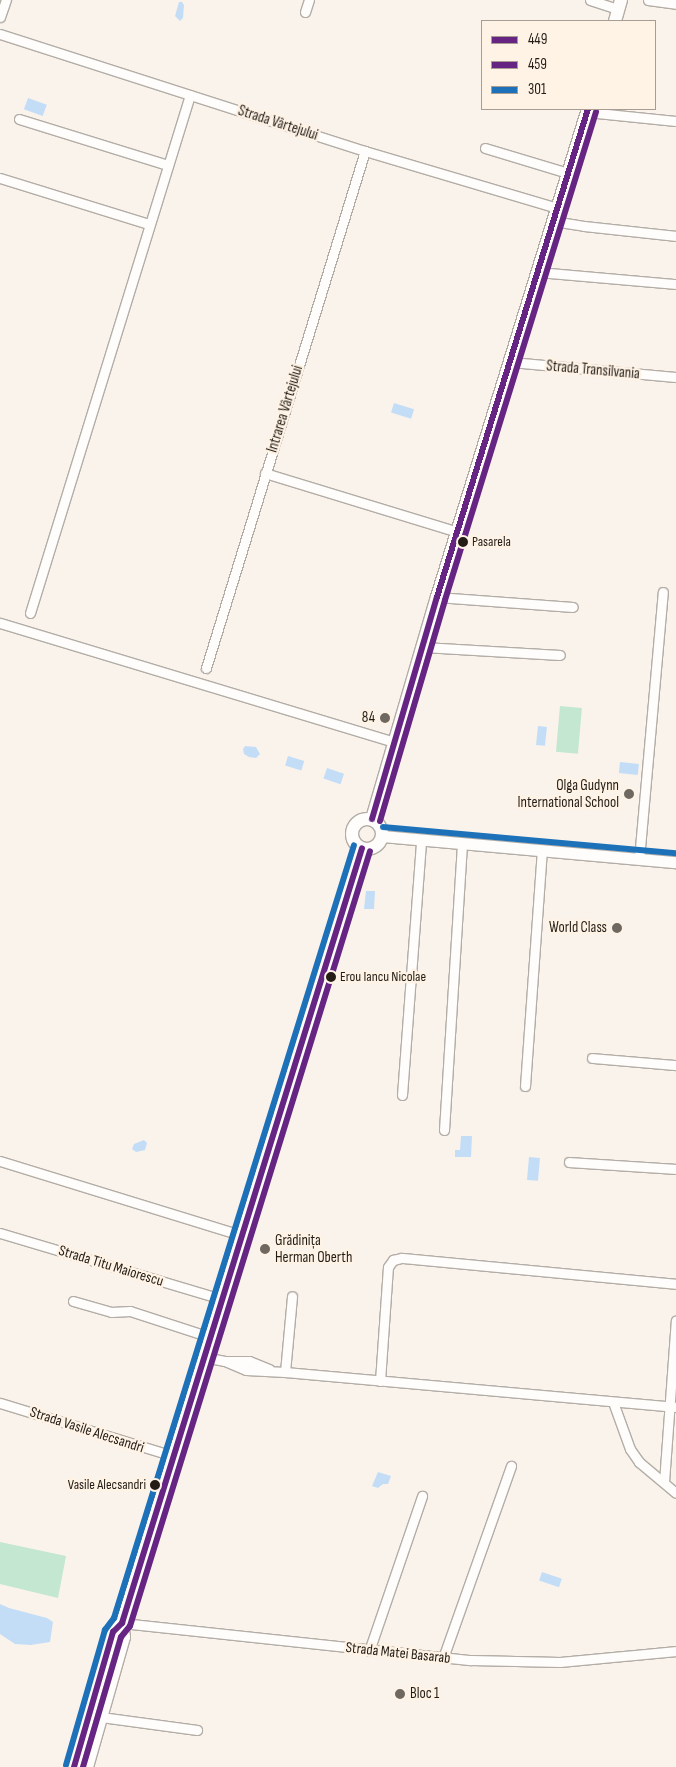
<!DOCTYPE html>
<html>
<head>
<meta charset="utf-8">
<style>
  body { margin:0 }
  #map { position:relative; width:676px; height:1767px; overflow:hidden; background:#f9f3ec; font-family:"Sofia Sans Condensed",sans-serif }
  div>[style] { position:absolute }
  .green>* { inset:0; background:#c3e7d0; transform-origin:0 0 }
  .water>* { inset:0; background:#c4ddf7; transform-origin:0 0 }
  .roads { filter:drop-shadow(1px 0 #b3ada6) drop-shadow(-1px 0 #b3ada6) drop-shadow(0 1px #b3ada6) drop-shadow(0 -1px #b3ada6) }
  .minor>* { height:9px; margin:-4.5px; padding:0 4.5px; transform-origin:4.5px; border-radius:4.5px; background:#fefdfc }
  .tertiary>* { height:11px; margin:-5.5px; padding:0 5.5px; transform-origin:5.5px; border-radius:5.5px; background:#fefdfc }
  .secondary>* { height:12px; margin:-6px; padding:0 6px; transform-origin:6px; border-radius:6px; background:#fefdfc }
  .secondary>.ring { margin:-6px; padding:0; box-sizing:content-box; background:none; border:12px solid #fefdfc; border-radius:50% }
  .bus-1>* { height:6px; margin:-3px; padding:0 3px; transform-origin:3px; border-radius:3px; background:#662483 }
  .bus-2>* { height:6px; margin:-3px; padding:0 3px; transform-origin:3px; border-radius:3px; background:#662483 }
  .bus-3>* { height:6px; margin:-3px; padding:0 3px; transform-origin:3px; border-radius:3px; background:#1d71b8 }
  .dots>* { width:14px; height:14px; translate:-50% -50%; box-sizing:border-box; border:2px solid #fff3e6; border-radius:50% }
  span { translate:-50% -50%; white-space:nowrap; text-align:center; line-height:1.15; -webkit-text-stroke:5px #fff3e6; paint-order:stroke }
  .bus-label { font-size:14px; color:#231d15 }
  .left { translate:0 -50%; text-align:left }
  .right { translate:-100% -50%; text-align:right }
  .street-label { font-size:15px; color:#231d15 }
  .poi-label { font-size:15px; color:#231d15 }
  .legend { position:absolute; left:481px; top:20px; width:175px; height:90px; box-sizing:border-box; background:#fff3e6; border:1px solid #a79d92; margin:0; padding:6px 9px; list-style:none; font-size:15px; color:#231d15 }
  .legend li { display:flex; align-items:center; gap:10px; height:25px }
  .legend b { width:25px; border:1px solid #a79d92 }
</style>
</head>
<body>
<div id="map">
  <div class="green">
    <i style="left:560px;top:706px;width:22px;height:46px;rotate:5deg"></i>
    <i style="clip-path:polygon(0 1542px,66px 1556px,58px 1598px,0 1584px)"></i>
  </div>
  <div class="water">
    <i style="clip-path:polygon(179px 2px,182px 2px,184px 5px,183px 18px,180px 21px,175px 16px)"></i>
    <i style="left:28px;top:98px;width:20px;height:12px;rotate:20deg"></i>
    <i style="left:394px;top:403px;width:21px;height:10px;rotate:17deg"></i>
    <i style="left:538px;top:726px;width:9px;height:19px;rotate:6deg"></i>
    <i style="clip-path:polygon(245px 746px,256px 747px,260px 754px,256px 758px,249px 757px,244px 754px,243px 749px)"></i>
    <i style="left:288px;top:756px;width:17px;height:10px;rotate:17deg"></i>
    <i style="left:620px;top:762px;width:19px;height:11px;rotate:6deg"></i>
    <i style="left:327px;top:768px;width:18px;height:11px;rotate:19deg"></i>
    <i style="clip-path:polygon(366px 891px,375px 891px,374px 909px,364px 909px)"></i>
    <i style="clip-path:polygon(461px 1136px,472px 1136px,471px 1157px,455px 1157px,455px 1150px,460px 1150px)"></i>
    <i style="clip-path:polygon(144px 1140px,147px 1143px,145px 1150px,136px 1152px,132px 1149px,134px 1144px)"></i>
    <i style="left:529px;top:1157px;width:11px;height:23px;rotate:5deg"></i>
    <i style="clip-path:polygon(378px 1472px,391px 1476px,388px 1484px,383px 1484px,378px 1488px,372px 1486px)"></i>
    <i style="left:542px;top:1572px;width:21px;height:9px;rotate:19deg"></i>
    <i style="clip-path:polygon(0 1604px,9px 1608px,47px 1618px,53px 1622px,50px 1642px,31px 1645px,15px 1644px,0 1634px)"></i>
  </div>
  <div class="roads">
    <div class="minor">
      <i style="left:590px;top:0;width:29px;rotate:18deg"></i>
      <i style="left:648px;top:0;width:28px;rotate:8deg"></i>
      <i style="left:305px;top:12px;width:13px;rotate:-72deg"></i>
      <i style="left:0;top:17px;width:18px;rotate:-71deg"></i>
      <i style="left:0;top:34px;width:383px;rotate:17.8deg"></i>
      <i style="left:365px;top:151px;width:200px;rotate:16.5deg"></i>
      <i style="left:587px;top:112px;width:89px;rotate:5.8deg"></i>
      <i style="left:19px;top:119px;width:156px;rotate:17.2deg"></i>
      <i style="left:485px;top:148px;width:87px;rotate:16.8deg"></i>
      <i style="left:0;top:178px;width:156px;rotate:17.2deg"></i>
      <i style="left:553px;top:221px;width:31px;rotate:9deg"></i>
      <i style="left:584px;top:226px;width:93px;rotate:6.2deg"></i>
      <i style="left:538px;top:272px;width:139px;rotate:5deg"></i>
      <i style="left:510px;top:362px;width:167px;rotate:5.2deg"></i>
      <i style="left:265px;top:473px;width:202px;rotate:17deg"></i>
      <i style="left:437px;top:597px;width:136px;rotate:4.2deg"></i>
      <i style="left:30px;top:613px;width:542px;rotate:-72.84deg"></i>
      <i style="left:0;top:623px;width:413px;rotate:16.8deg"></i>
      <i style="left:423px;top:647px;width:137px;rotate:3.3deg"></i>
      <i style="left:206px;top:668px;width:541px;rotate:-72.91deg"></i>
      <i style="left:639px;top:859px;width:268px;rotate:-84.9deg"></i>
      <i style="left:592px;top:1058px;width:84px;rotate:4.8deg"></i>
      <i style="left:525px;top:1086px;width:237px;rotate:-85.9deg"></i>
      <i style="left:402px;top:1095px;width:256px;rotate:-85.7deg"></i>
      <i style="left:444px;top:1130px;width:288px;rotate:-86.4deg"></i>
      <i style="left:0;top:1161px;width:252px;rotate:17.1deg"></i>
      <i style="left:569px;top:1162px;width:107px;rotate:3.7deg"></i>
      <i style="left:0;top:1233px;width:231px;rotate:16.6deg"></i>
      <i style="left:73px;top:1301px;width:40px;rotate:16deg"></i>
      <i style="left:111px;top:1312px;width:19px;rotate:-3deg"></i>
      <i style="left:130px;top:1311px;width:84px;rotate:18deg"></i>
      <i style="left:204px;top:1357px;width:21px;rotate:11deg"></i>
      <i style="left:225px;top:1361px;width:23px;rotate:23deg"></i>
      <i style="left:246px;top:1370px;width:39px;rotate:3deg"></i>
      <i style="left:285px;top:1372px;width:393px;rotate:5.1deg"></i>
      <i style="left:228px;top:1361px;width:21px"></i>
      <i style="left:249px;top:1361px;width:22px;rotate:22deg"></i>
      <i style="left:285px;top:1372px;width:76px;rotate:-84.7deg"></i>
      <i style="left:380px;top:1381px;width:114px;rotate:-86deg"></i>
      <i style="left:388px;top:1267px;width:9px;rotate:-54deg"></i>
      <i style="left:393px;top:1260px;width:9px;rotate:-13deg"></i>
      <i style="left:402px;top:1258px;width:275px;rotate:5.4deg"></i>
      <i style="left:613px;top:1402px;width:50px;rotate:70.1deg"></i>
      <i style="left:630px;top:1449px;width:16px;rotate:55deg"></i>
      <i style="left:639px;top:1462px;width:48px;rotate:40deg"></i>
      <i style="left:0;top:1403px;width:181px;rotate:17deg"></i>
      <i style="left:664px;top:1482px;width:162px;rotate:-85.8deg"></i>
      <i style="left:122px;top:1623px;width:351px;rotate:6.1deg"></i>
      <i style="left:471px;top:1660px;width:89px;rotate:1.3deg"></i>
      <i style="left:560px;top:1662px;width:117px;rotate:-5.4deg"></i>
      <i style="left:369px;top:1651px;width:164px;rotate:-71.1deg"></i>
      <i style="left:443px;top:1658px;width:204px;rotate:-70.5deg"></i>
      <i style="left:101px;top:1717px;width:97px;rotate:7.7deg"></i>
    </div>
    <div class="tertiary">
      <i style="left:382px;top:836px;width:295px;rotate:5.1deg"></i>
    </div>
    <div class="secondary">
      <i style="left:615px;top:21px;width:22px;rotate:-74deg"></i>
      <i style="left:372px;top:819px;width:231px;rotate:-73.7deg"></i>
      <i style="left:437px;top:597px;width:511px;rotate:-72.81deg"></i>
      <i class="ring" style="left:352px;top:819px;width:18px;height:18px"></i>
      <i style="left:74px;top:1767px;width:141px;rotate:-73.9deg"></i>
      <i style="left:113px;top:1632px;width:13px;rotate:-45deg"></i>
      <i style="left:87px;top:1767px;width:135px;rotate:-74.1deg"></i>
      <i style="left:124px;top:1637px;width:14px;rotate:-98deg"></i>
      <i style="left:122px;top:1623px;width:811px;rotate:-72.79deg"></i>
    </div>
  </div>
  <div class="bus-1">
    <i style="left:372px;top:819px;width:231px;rotate:-73.7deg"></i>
    <i style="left:437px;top:597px;width:511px;rotate:-72.81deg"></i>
    <i style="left:74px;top:1767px;width:141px;rotate:-73.9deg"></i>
    <i style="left:113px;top:1632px;width:13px;rotate:-45deg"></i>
    <i style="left:122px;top:1623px;width:811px;rotate:-72.79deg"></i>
  </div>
  <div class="bus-2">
    <i style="left:380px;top:821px;width:230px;rotate:-73.6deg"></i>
    <i style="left:445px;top:600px;width:511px;rotate:-72.81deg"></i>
    <i style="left:83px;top:1767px;width:135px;rotate:-73.7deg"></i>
    <i style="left:121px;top:1637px;width:14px;rotate:-51deg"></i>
    <i style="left:130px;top:1626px;width:811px;rotate:-72.79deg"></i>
  </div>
  <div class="bus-3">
    <i style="left:383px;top:827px;width:294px;rotate:5.1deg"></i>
    <i style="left:66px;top:1765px;width:141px;rotate:-73.9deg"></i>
    <i style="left:105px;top:1630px;width:15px;rotate:-53deg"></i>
    <i style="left:114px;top:1618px;width:809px;rotate:-72.75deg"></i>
  </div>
  <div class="dots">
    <i style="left:463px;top:542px;background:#231d15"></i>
    <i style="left:385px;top:718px;background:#6e6860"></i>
    <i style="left:629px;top:794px;background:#6e6860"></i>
    <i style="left:617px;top:928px;background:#6e6860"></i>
    <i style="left:331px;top:977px;background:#231d15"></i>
    <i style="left:265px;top:1249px;background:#6e6860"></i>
    <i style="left:155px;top:1485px;background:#231d15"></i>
    <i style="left:400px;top:1694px;background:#6e6860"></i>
  </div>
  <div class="bus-label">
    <span class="left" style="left:472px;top:542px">Pasarela</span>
    <span class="left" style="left:340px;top:977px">Erou Iancu Nicolae</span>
    <span class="right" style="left:146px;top:1485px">Vasile Alecsandri</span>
  </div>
  <div class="street-label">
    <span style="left:278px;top:123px;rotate:18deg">Strada Vârtejului</span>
    <span style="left:593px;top:370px;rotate:5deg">Strada Transilvania</span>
    <span style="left:285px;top:409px;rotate:-73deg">Intrarea Vârtejului</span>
    <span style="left:111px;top:1266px;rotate:17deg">Strada Titu Maiorescu</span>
    <span style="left:87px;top:1430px;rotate:18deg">Strada Vasile Alecsandri</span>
    <span style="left:398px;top:1653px;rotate:6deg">Strada Matei Basarab</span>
  </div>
  <div class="poi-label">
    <span class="right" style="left:375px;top:718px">84</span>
    <span class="right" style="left:619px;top:794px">Olga Gudynn<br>International School</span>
    <span class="right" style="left:607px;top:928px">World Class</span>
    <span class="left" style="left:275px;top:1249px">Grădinița<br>Herman Oberth</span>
    <span class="left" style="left:410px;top:1694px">Bloc 1</span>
  </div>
  <ul class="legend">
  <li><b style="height:6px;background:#662483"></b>449</li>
  <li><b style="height:6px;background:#662483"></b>459</li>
  <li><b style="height:6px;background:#1d71b8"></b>301</li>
  </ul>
</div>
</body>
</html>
